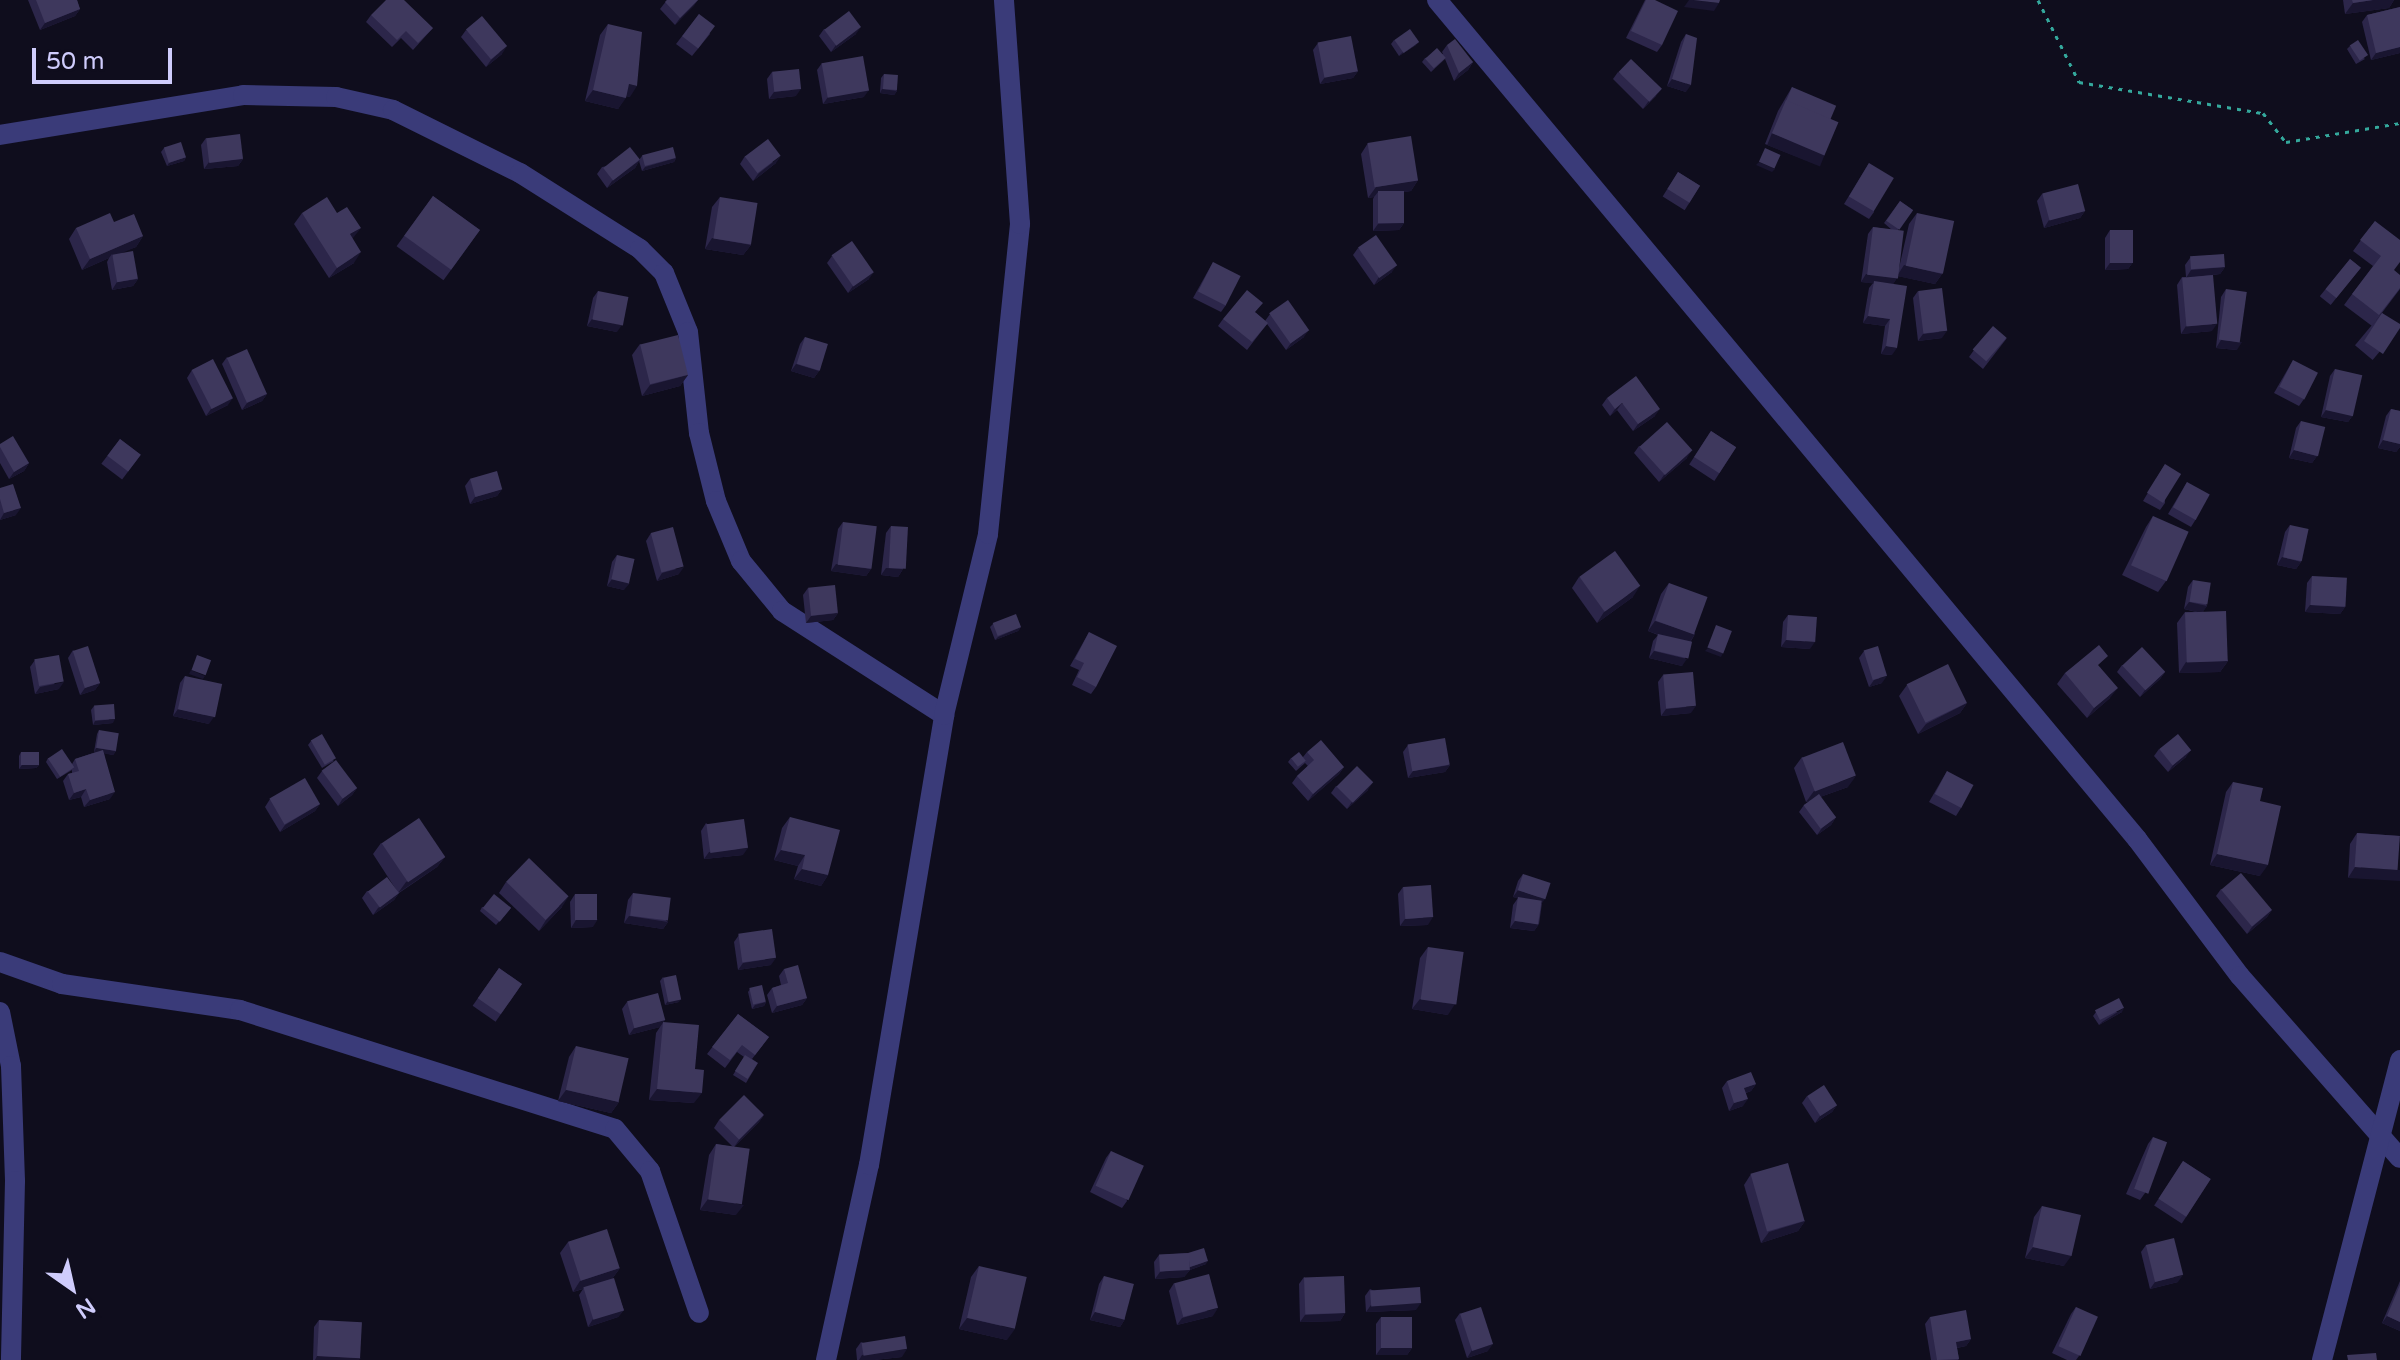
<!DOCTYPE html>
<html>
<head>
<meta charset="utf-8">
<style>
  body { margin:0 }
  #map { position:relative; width:2400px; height:1360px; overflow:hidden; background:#0f0d1d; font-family:"Varela Round",sans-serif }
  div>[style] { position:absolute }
  .path>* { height:3px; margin-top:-1.5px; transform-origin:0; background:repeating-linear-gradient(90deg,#34a89c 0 4px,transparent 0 10px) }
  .minor>* { height:20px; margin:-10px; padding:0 10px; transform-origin:10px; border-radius:10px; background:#3a3b79 }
  .wall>* { inset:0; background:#2c264a; transform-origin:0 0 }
  .shaded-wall>* { inset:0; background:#191530; transform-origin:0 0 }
  .building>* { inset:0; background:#3e385d; transform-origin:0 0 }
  span { translate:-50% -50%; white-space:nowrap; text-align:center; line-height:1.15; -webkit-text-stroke:8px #0f0d1d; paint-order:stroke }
  .north { position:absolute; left:32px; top:1248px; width:80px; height:80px; -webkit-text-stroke:6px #0f0d1d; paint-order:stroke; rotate:146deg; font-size:22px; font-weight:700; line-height:32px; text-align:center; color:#cfccfc }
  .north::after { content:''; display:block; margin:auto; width:28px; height:36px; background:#cfccfc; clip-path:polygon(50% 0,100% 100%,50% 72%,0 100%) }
  .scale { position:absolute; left:32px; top:48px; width:140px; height:36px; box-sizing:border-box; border:4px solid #cfccfc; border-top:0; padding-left:10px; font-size:24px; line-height:28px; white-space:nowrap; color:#cfccfc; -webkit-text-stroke:6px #0f0d1d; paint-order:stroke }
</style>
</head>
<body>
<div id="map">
  <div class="path">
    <i style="left:2038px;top:0;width:92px;rotate:63.4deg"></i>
    <i style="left:2079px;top:82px;width:187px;rotate:9.6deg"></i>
    <i style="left:2263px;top:113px;width:37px;rotate:52deg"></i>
    <i style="left:2286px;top:142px;width:116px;rotate:-9.5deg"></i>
  </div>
  <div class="minor">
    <i style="left:1437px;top:0;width:1093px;rotate:50.16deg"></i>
    <i style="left:2137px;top:839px;width:171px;rotate:53.1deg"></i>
    <i style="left:2240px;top:976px;width:242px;rotate:48.7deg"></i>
    <i style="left:0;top:135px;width:246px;rotate:-9.3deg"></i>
    <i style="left:243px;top:95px;width:93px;rotate:1.2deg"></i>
    <i style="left:336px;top:97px;width:58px;rotate:12.8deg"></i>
    <i style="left:393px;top:110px;width:142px;rotate:26.4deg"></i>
    <i style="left:520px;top:173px;width:142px;rotate:32.3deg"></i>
    <i style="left:640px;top:249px;width:34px;rotate:45deg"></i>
    <i style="left:664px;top:273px;width:64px;rotate:67.9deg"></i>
    <i style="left:688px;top:332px;width:102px;rotate:83.8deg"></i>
    <i style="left:699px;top:433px;width:70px;rotate:76deg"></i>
    <i style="left:716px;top:501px;width:65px;rotate:67.4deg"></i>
    <i style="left:741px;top:561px;width:65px;rotate:50.6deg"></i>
    <i style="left:782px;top:611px;width:193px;rotate:32.7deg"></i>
    <i style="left:0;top:962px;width:66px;rotate:19.5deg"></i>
    <i style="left:62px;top:984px;width:180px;rotate:8.3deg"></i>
    <i style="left:240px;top:1010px;width:393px;rotate:17.6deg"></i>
    <i style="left:615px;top:1129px;width:55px;rotate:50.2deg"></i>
    <i style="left:650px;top:1171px;width:150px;rotate:71deg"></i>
    <i style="left:0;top:1012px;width:55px;rotate:78.5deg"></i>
    <i style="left:11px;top:1066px;width:115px;rotate:88deg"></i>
    <i style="left:15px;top:1181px;width:179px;rotate:91.3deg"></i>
    <i style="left:826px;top:1360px;width:200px;rotate:-77.6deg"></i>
    <i style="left:869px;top:1165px;width:456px;rotate:-80.5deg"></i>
    <i style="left:944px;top:715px;width:186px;rotate:-76.3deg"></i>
    <i style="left:988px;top:534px;width:312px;rotate:-84.1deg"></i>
    <i style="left:1020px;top:224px;width:225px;rotate:-94.1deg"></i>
    <i style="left:2322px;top:1360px;width:310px;rotate:-75.4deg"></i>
  </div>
  <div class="wall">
    <i style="clip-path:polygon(28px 0,77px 0,80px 9px,75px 16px,40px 30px)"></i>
    <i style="clip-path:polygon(667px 0,698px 0,675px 25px,660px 9px)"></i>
    <i style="clip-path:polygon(1645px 0,1655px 0,1662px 45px,1657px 52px,1626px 38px)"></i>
    <i style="clip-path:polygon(2343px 0,2394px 0,2389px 8px,2345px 14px)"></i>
    <i style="clip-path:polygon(2400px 7px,2400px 53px,2371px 60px,2362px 22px,2367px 15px)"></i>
    <i style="clip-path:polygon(699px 14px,710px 34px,692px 56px,676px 44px)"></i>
    <i style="clip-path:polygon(371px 15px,433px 28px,413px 50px,401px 38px,392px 47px,366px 22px)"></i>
    <i style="clip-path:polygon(608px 24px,630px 97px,626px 96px,618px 109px,585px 101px,600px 35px)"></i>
    <i style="clip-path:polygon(824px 29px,856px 34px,831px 52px,819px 36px)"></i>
    <i style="clip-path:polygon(466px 30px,502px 54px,486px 67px,461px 37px)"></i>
    <i style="clip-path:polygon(1686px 34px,1686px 92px,1667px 86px,1681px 42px)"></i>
    <i style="clip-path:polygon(1394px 40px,1416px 45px,1399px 56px,1391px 44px)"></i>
    <i style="clip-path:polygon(1318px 43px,1358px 71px,1353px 78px,1320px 84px,1313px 50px)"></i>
    <i style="clip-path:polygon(1447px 45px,1473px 62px,1468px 70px,1454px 81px,1445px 59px,1431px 72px,1422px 62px,1425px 58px,1443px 54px,1442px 52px)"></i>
    <i style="clip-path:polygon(2350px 46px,2365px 59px,2356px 64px,2347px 49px)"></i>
    <i style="clip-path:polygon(822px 63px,864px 97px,823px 104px,817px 70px)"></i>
    <i style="clip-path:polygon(772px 72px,796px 96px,769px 99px,767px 79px)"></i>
    <i style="clip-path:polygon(1618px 72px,1656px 96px,1643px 109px,1613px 79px)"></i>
    <i style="clip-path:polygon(884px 74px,897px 91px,894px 95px,880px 93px,881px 78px)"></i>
    <i style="clip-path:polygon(1792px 87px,1830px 119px,1818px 165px,1765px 144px,1778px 111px)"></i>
    <i style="clip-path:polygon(206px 138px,243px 159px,238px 166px,204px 169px,201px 145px)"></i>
    <i style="clip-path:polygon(1368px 143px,1418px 180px,1411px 191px,1404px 192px,1404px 223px,1399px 230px,1373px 231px,1373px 199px,1374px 197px,1368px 198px,1361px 154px)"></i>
    <i style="clip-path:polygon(164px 148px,186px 157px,184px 161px,167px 166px,161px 152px)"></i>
    <i style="clip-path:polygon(642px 156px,676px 158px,674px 162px,642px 171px,639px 161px,635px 168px,607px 188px,597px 174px,602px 167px,639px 160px)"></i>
    <i style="clip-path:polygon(745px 156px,776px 163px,753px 181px,740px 164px)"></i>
    <i style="clip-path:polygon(1869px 163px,1874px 212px,1869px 219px,1844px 204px)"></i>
    <i style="left:1678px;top:172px;width:26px;height:29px;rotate:32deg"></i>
    <i style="clip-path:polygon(2042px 194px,2085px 211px,2080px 218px,2044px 228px,2037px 201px)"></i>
    <i style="left:433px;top:196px;width:58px;height:62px;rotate:36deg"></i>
    <i style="clip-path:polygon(720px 197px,751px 245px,743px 255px,705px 249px,712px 207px)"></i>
    <i style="clip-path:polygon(1900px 201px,1913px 210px,1898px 230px,1899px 268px,1909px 224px,1917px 213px,1942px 274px,1935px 284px,1898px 276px,1893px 284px,1892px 355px,1881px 354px,1885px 326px,1863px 323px,1869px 288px,1873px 283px,1861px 282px,1868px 234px,1873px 227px,1892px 230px,1884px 223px)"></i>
    <i style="clip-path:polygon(302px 213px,353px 239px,354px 263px,329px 278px,294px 224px)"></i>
    <i style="clip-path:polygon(2375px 221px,2394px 270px,2400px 289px,2372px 326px,2344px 305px,2373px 266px,2353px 251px)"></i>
    <i style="clip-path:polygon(114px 222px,143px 236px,136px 247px,122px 252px,138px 279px,133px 286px,112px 290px,107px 262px,109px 258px,82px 270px,69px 239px,76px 228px)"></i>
    <i style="clip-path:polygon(2110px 230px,2133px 262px,2128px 269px,2105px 270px,2105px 238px)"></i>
    <i style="clip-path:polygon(1358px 248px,1392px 272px,1374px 285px,1353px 255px)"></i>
    <i style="clip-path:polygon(832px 256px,869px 279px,848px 293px,827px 263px)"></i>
    <i style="clip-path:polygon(2190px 258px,2225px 267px,2220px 274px,2213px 275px,2212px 331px,2181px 334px,2177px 285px,2182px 277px,2186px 277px,2185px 265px)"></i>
    <i style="left:2350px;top:259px;width:14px;height:48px;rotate:39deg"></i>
    <i style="clip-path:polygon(1213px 262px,1226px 305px,1221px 312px,1193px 298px)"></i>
    <i style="clip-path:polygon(2226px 289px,2237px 350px,2216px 348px,2221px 297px)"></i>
    <i style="clip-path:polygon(598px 291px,617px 332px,587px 326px,593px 298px)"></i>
    <i style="clip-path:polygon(1918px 291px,1942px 338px,1918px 341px,1913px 298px)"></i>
    <i style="clip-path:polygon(1256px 313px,1265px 321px,1270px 314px,1304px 337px,1286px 350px,1267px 324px,1247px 350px,1218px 326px,1223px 319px)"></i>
    <i style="left:2382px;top:313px;width:23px;height:42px;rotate:40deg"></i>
    <i style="clip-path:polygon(805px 337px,819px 371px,814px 378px,791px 371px,800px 344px)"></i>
    <i style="clip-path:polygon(2007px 338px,1983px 369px,1969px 357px,1974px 350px)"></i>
    <i style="clip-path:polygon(640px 344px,688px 375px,680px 386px,642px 396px,632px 355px)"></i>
    <i style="clip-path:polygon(227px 357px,267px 394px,262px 401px,242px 410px,222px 364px)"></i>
    <i style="clip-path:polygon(2293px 360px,2304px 399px,2299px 406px,2274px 393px)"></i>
    <i style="clip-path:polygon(2335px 369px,2353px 415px,2348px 422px,2321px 417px,2330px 376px)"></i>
    <i style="clip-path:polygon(192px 370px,228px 405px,206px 416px,187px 378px)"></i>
    <i style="clip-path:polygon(1607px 398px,1655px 416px,1633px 431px,1617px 410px,1610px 416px,1602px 405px)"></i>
    <i style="clip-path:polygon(2391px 409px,2400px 411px,2400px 447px,2396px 452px,2378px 448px,2386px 416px)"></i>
    <i style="clip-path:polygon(2301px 421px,2317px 456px,2312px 463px,2289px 458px,2296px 428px)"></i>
    <i style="left:1711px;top:431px;width:30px;height:40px;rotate:33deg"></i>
    <i style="left:120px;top:439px;width:26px;height:31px;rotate:37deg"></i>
    <i style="clip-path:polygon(0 444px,29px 463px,24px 471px,9px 479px,0 463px)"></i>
    <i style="clip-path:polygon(1639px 446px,1687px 458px,1659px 482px,1634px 453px)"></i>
    <i style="clip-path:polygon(2165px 464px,2165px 503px,2160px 510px,2143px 501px)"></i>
    <i style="clip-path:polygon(470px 479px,502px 489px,497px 496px,470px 504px,465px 486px)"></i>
    <i style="clip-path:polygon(2187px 482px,2196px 519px,2191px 527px,2168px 514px)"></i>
    <i style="clip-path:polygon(0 488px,16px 515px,0 520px)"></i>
    <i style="clip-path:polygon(2153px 516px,2166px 581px,2158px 592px,2122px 575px,2146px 527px)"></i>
    <i style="clip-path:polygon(843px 522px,871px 569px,866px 576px,831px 571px,838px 529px)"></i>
    <i style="clip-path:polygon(2290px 525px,2301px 562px,2296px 569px,2277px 565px,2285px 532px)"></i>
    <i style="clip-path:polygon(891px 526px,903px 569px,898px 577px,881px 575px,886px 533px)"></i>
    <i style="clip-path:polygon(651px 533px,679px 574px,657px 581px,646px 541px)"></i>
    <i style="clip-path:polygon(617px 555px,624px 590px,607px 586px,612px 562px)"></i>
    <i style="clip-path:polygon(2312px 576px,2345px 607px,2340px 614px,2305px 612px,2307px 583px)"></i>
    <i style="clip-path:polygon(1579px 577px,1633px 597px,1597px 623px,1572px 588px)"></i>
    <i style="clip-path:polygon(2193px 580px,2207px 606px,2203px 611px,2228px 661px,2220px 672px,2179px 673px,2177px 623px,2185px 612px,2196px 612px,2184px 609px,2188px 587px)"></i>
    <i style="clip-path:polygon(1669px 583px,1695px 634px,1691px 641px,1682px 666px,1649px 658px,1653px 641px,1658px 635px,1648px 631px,1661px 594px)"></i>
    <i style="clip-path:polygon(808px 588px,838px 613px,833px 620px,806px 623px,803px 595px)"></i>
    <i style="clip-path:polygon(1788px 615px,1810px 649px,1781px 647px,1783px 622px)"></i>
    <i style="clip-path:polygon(993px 624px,1021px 627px,1018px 631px,995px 640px,990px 627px)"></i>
    <i style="clip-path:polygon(1089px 632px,1096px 687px,1091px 694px,1072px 685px,1079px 670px,1070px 666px)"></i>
    <i style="clip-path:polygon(73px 650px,100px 683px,95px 690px,80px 695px,68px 658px)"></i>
    <i style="clip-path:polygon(1864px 651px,1882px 683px,1869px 687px,1859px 658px)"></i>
    <i style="clip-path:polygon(35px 660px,59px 689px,35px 694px,30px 667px)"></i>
    <i style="clip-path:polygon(2122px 665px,2165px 672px,2160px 679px,2140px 697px,2117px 672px)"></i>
    <i style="clip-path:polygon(2100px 667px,2110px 698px,2087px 718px,2057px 684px,2065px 673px)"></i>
    <i style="clip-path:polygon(1663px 675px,1691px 713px,1661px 716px,1658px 682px)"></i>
    <i style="clip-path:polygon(185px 676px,209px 724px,173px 716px,180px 683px)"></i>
    <i style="clip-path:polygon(1907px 685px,1967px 703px,1960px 713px,1918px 734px,1899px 696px)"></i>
    <i style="clip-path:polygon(94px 706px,113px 723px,93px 725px,91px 710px)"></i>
    <i style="clip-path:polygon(99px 730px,116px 751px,113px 755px,104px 753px,110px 799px,84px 807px,81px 797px,69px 800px,63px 781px,68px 774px,72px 773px,72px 770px,57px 779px,46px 762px,48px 758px,72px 764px,75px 759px,96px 752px,94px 752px,97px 734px)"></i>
    <i style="clip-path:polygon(311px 741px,334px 761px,322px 768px,308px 745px)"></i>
    <i style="clip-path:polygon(1408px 745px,1450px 765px,1445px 772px,1408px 778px,1403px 752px)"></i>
    <i style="clip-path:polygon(2159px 749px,2186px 757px,2168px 772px,2154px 756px)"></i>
    <i style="clip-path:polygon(21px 752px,39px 765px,36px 768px,19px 769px,19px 756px)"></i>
    <i style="clip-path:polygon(1307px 752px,1344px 767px,1339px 774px,1308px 801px,1292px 783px,1297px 776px,1308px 766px,1305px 763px,1296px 771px,1288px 762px,1291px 758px,1303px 757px)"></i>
    <i style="clip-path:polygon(1802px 757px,1848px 787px,1820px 797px,1836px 817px,1831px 825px,1817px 835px,1799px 812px,1804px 805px,1810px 801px,1806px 802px,1794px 768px)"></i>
    <i style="clip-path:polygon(322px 771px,357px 788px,352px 795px,338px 806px,317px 778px)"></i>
    <i style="clip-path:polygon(1947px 771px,1961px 808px,1956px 816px,1929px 802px)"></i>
    <i style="clip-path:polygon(2233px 782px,2260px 801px,2260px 876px,2210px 865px,2226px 792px)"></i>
    <i style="clip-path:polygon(1336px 786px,1368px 790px,1347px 809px,1331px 793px)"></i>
    <i style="clip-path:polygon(270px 799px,320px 804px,315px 811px,280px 832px,265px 807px)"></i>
    <i style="clip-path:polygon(790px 817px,828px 875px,821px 886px,794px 879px,798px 866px,774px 860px,782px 828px)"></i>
    <i style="clip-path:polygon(706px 823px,743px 855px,704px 859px,701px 831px)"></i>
    <i style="clip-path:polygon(2357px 833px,2400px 836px,2348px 878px,2350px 844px)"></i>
    <i style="clip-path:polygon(381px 843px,445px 857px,437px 867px,399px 893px,394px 900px,373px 915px,362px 898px,367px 891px,397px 891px,373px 854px)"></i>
    <i style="clip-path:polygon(1523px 874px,1542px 903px,1539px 924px,1534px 931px,1510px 928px,1513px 905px,1518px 898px,1513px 897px,1518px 881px)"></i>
    <i style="clip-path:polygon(506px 882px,562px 907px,539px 931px,499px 893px)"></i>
    <i style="clip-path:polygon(1403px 887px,1428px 925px,1400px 926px,1398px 894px)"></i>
    <i style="clip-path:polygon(2221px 889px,2272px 910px,2267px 917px,2247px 934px,2216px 896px)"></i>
    <i style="clip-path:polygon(633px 893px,668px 922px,663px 929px,624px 923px,628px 900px)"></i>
    <i style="clip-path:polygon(575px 894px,593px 927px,571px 928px,570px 902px)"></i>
    <i style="clip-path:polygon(482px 907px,511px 908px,496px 925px,480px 911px)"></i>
    <i style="clip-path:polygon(739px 935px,771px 965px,738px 970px,734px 942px)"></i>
    <i style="clip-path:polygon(1428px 947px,1448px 1015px,1412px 1009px,1420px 958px)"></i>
    <i style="left:499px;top:968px;width:28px;height:46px;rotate:35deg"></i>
    <i style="clip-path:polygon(784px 969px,807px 998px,802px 1005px,772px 1013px,767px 995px,772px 988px,781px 985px,779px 976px)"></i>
    <i style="clip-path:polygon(663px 977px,679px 1002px,665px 1005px,660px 981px)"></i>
    <i style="clip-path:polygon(750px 989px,766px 1002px,764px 1006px,752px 1009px,748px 992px)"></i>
    <i style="clip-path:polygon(627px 1002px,665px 1020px,663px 1022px,695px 1069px,694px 1103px,649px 1100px,656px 1033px,660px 1027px,629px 1035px,622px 1009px)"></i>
    <i style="clip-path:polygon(2096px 1012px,2122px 1012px,2099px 1025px,2093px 1016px)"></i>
    <i style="clip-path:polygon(738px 1014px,769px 1037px,752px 1059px,758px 1063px,746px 1083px,733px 1075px,744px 1057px,737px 1052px,725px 1068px,707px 1054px)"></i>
    <i style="clip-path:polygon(576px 1046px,619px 1102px,611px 1113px,558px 1101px,569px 1057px)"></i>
    <i style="clip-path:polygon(1727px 1081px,1756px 1084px,1751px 1091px,1746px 1093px,1743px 1106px,1729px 1111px,1722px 1088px)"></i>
    <i style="clip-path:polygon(1807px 1096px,1837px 1105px,1832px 1112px,1815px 1123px,1802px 1103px)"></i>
    <i style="clip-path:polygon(764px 1115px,759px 1122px,734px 1147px,736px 1215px,700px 1210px,709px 1155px,716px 1144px,733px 1147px,714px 1128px,719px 1120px)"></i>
    <i style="clip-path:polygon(2153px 1137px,2145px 1193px,2140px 1200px,2126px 1194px,2148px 1144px)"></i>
    <i style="clip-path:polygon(1111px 1151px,1127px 1201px,1122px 1208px,1090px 1192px,1106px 1158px)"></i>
    <i style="left:2183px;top:1161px;width:33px;height:53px;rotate:33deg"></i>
    <i style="clip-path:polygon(1751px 1174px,1805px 1221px,1798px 1231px,1761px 1243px,1744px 1185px)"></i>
    <i style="clip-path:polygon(2042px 1206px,2064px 1266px,2025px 1258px,2034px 1217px)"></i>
    <i style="clip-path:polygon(568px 1242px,620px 1268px,612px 1279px,624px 1310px,618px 1317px,588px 1327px,579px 1295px,583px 1289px,573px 1292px,560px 1253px)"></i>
    <i style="clip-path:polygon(2146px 1245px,2178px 1282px,2150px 1289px,2141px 1252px)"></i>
    <i style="clip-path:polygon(1188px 1253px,1206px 1264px,1190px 1270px,1184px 1277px,1155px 1279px,1154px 1262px,1159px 1255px)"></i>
    <i style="clip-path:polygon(979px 1266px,1007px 1340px,959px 1329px,971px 1277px)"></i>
    <i style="clip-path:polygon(1104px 1276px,1125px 1319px,1120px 1327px,1090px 1320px,1099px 1284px)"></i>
    <i style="clip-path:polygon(1304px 1277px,1345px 1313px,1340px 1321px,1300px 1322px,1299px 1284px)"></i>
    <i style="clip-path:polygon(2400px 1281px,2400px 1331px,2382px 1323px)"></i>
    <i style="clip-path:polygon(1174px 1283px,1213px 1316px,1177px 1325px,1169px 1291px)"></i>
    <i style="clip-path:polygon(1370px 1289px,1416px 1310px,1366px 1312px,1365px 1296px)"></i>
    <i style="clip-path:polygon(2076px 1307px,2079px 1356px,2076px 1360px,2067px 1360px,2052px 1353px,2071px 1314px)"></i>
    <i style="clip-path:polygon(1460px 1313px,1488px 1351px,1467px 1358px,1455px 1320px)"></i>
    <i style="clip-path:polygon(1381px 1317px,1412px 1348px,1407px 1355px,1376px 1355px,1376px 1324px)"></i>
    <i style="clip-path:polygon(1930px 1317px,1971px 1339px,1966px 1346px,1957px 1348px,1959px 1359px,1958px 1360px,1931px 1360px,1925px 1324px)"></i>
    <i style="clip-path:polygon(319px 1320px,359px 1360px,313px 1360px,314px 1327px)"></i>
    <i style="clip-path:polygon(861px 1342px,902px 1357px,874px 1360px,857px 1360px,856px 1349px)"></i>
  </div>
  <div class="shaded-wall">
    <i style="clip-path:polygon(698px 0,694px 6px,675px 25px,680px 18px)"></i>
    <i style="clip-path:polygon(1689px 0,1693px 0,1719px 3px,1714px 11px,1684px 7px)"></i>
    <i style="clip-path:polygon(2373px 0,2394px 0,2389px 8px,2345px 14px,2353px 3px)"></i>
    <i style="clip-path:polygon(80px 9px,75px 16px,40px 30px,45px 23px)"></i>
    <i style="clip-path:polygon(861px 27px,856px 34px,831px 52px,836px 45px)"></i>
    <i style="clip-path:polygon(1419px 42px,1416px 45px,1399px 56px,1402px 53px)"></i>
    <i style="clip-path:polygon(507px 46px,502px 54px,486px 67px,491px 60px)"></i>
    <i style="clip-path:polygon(2400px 47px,2400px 53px,2371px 60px,2376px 53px)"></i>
    <i style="clip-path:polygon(1473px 62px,1468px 70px,1454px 81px,1459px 73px)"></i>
    <i style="clip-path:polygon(1358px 71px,1353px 78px,1320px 84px,1325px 77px)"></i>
    <i style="clip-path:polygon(1672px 79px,1691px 85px,1686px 92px,1667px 86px)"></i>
    <i style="clip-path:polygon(629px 84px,637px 86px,630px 97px,621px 95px)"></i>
    <i style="clip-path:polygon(801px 89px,796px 96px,769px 99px,774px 92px)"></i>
    <i style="clip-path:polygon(882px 89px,897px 91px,894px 95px,880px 93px)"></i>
    <i style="clip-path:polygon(1662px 89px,1656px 96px,1643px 109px,1648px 102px)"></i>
    <i style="clip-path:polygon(593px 90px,626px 98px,618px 109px,585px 101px)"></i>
    <i style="clip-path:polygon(869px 90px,864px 97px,823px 104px,828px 97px)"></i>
    <i style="left:1772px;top:133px;width:57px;height:13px;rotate:22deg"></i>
    <i style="clip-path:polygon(781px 156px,776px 163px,753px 181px,758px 174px)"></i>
    <i style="clip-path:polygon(186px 157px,184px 161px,167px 166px,169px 163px)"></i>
    <i style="clip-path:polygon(676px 158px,674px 162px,642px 171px,645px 167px)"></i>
    <i style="clip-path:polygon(243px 159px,238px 166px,204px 169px,209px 162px)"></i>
    <i style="clip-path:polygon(640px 160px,635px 168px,607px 188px,612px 181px)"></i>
    <i style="clip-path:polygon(1759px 162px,1775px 169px,1772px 172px,1756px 165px)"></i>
    <i style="clip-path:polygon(1418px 180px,1411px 191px,1378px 196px,1378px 192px,1374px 197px,1368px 198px,1376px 187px)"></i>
    <i style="clip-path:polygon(2085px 211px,2080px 218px,2044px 228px,2049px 220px)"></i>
    <i style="clip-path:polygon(1404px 223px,1399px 230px,1373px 231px,1378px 224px)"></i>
    <i style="clip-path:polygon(361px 228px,353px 238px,342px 245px,350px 234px)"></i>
    <i style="clip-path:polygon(143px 236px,136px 247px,113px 257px,112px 254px,109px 258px,82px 270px,90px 259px)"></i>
    <i style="clip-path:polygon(712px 238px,751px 245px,743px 255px,705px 249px)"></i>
    <i style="clip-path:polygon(361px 252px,354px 263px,329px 278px,337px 268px)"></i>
    <i style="clip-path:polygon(2133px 262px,2128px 269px,2105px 270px,2110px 263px)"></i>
    <i style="clip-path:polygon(1397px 265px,1392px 272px,1374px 285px,1379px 277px)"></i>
    <i style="clip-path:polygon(1904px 265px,1942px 274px,1935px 284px,1897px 276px)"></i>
    <i style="clip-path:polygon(2225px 267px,2220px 274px,2186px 278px,2191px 270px)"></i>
    <i style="clip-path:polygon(874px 272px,869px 279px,848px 293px,853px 286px)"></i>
    <i style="clip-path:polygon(1866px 274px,1897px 278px,1892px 286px,1861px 282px)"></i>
    <i style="clip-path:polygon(138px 279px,133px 286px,112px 290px,117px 282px)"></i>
    <i style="clip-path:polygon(1868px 316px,1890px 319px,1885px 326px,1863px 323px)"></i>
    <i style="clip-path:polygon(592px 319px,622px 325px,617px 332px,587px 326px)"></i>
    <i style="clip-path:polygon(2217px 324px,2212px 331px,2181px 334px,2186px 326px)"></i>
    <i style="clip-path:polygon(1309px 330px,1304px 337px,1286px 350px,1291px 343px)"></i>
    <i style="clip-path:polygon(1947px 331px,1942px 338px,1918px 341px,1923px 334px)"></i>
    <i style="clip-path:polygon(2221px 340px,2242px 342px,2237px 350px,2216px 348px)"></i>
    <i style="clip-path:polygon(1886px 346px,1897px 348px,1892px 355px,1881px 354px)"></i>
    <i style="clip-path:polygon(796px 364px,819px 371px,814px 378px,791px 371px)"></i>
    <i style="clip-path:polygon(688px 375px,680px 386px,642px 396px,650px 385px)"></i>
    <i style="clip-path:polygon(267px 394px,262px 401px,242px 410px,247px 403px)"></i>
    <i style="clip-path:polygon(233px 398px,228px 405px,206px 416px,211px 409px)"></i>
    <i style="clip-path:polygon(1622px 403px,1617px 410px,1610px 416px,1615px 409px)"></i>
    <i style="clip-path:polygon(1660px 409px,1655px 416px,1633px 431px,1638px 424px)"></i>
    <i style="clip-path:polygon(2326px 410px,2353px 415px,2348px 422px,2321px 417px)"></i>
    <i style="clip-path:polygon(2383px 440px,2400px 444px,2400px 447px,2396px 452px,2378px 448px)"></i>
    <i style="clip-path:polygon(1692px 450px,1687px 458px,1659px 482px,1664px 475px)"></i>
    <i style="clip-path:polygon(2294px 450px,2317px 456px,2312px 463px,2289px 458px)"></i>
    <i style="clip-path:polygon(29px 463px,24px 471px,9px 479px,14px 472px)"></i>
    <i style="clip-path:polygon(502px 489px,497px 496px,470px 504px,475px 497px)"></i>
    <i style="clip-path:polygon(21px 508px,16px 515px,0 520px,4px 513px)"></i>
    <i style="clip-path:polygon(2282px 557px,2301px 562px,2296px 569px,2277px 565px)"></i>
    <i style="clip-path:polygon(836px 564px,871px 569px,866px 576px,831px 571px)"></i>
    <i style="clip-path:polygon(684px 567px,679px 574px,657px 581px,662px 573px)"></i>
    <i style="clip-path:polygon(886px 568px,903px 569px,898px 577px,881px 575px)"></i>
    <i style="clip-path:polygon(612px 579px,630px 583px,624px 590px,607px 586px)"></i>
    <i style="clip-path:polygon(1640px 586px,1633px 597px,1597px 623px,1604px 612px)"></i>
    <i style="clip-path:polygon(2189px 602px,2207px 606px,2202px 613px,2184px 609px)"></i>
    <i style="clip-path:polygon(2310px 605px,2345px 607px,2340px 614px,2305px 612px)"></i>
    <i style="clip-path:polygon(838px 613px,833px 620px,806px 623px,811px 616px)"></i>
    <i style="clip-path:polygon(1655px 621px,1695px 634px,1688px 645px,1648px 631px)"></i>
    <i style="clip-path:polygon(1021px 627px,1018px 631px,995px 640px,998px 637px)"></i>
    <i style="clip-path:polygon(1786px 640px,1815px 642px,1810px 649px,1781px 647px)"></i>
    <i style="clip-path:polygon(1708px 648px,1723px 653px,1721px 657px,1705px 651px)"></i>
    <i style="clip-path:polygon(1654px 651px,1687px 659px,1682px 666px,1649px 658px)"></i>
    <i style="clip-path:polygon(2228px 661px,2220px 672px,2179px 673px,2186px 662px)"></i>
    <i style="clip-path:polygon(191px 670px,205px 676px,203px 679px,189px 674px)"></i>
    <i style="clip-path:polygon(2165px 672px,2160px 679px,2140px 697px,2145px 690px)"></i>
    <i style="clip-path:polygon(1887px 676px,1882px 683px,1869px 687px,1874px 680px)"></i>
    <i style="clip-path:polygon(64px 682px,59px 689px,35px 694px,40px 687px)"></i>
    <i style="clip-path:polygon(100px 683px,95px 690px,80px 695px,85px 688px)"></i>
    <i style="clip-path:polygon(2118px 688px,2110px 698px,2087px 718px,2094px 708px)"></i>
    <i style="clip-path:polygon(1967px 703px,1960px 713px,1918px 734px,1926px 724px)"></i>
    <i style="clip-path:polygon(1696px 706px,1691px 713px,1661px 716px,1666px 709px)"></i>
    <i style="clip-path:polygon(178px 709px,214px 717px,209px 724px,173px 716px)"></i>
    <i style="clip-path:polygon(115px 719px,113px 723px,93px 725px,95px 721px)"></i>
    <i style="clip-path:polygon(96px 748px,116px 751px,113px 755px,94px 752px)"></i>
    <i style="clip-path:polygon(2191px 750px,2186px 757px,2168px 772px,2173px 765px)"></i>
    <i style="clip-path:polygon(22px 765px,39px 765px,36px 768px,19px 769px)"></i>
    <i style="clip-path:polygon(1450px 765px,1445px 772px,1408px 778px,1413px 771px)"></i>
    <i style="clip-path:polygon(1344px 767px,1339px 774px,1308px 801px,1313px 794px)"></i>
    <i style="clip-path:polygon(1856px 776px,1848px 787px,1806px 802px,1814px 791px)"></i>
    <i style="clip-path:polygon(1373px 782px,1368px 790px,1347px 809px,1352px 802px)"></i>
    <i style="clip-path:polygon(357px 788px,352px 795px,338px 806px,343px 798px)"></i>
    <i style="clip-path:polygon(86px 789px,81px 797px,69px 800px,74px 793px)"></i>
    <i style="clip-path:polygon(115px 792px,110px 799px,84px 807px,90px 800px)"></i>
    <i style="clip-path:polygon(320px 804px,315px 811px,280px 832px,285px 825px)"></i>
    <i style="clip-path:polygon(1836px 817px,1831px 825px,1817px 835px,1822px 828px)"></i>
    <i style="clip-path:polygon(748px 848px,743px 855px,704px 859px,709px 852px)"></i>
    <i style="clip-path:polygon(781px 850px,805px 855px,798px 866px,774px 860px)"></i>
    <i style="clip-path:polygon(2217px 854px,2268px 865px,2260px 876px,2210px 865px)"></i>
    <i style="clip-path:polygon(445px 857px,437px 867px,398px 893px,406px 882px)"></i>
    <i style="clip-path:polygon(2355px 867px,2400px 870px,2400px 881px,2348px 878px)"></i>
    <i style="clip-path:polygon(802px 869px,828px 875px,821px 886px,794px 879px)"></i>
    <i style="clip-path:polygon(1518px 890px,1545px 899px,1540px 906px,1513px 897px)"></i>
    <i style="clip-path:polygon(399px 893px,394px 900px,373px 915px,378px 908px)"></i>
    <i style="clip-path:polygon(569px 896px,562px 907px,539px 931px,546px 920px)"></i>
    <i style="clip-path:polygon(2272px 910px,2267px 917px,2247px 934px,2252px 927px)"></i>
    <i style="clip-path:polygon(629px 916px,668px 922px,663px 929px,624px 923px)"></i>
    <i style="clip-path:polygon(1433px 917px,1428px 925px,1400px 926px,1405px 919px)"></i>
    <i style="clip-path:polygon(598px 919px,593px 927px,571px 928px,576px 920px)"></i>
    <i style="clip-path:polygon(1515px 921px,1539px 924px,1534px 931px,1510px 928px)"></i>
    <i style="clip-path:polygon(776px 958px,771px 965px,738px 970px,743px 963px)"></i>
    <i style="clip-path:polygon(807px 998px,802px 1005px,772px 1013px,777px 1006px)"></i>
    <i style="clip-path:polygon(681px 999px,679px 1002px,665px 1005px,668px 1001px)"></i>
    <i style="clip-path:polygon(1420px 999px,1455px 1004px,1448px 1015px,1412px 1009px)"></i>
    <i style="clip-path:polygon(766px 1002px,764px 1006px,752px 1009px,755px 1005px)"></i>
    <i style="clip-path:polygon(2124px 1008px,2122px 1012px,2099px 1025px,2102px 1022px)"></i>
    <i style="clip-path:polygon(665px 1020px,660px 1027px,629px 1035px,634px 1028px)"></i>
    <i style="clip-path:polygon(1756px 1084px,1751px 1091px,1739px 1095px,1744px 1088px)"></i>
    <i style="clip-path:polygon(657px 1089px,702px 1093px,694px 1103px,649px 1100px)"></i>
    <i style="clip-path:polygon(566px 1090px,619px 1102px,611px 1113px,558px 1101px)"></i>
    <i style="clip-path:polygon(1748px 1099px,1743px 1106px,1729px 1111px,1734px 1103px)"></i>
    <i style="clip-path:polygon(1837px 1105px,1832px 1112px,1815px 1123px,1820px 1116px)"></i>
    <i style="clip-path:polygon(764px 1115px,759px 1122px,734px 1147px,739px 1140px)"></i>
    <i style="clip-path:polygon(708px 1199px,744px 1205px,736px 1215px,700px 1210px)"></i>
    <i style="clip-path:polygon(1805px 1221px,1798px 1231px,1761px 1243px,1769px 1232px)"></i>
    <i style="clip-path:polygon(2033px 1247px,2072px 1255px,2064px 1266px,2025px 1258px)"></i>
    <i style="clip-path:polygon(1208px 1261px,1206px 1264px,1190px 1270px,1184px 1277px,1155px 1279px,1160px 1272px,1190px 1267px)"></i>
    <i style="clip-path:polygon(620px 1268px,612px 1279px,573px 1292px,580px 1281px)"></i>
    <i style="clip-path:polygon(2183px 1275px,2178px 1282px,2150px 1289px,2155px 1282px)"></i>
    <i style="clip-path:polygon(1421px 1303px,1416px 1310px,1366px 1312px,1371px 1305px)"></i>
    <i style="clip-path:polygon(1218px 1308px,1213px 1316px,1177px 1325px,1182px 1318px)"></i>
    <i style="clip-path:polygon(624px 1310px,618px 1317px,588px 1327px,593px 1319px)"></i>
    <i style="clip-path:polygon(1095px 1312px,1125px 1319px,1120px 1327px,1090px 1320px)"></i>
    <i style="clip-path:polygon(1345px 1313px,1340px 1321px,1300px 1322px,1305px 1315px)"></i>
    <i style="clip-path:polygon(2387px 1316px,2400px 1322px,2400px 1331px,2382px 1323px)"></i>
    <i style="clip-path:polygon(967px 1318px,1015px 1329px,1007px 1340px,959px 1329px)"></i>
    <i style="clip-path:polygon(1971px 1339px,1966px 1346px,1951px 1349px,1956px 1342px)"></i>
    <i style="clip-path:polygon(1493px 1344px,1488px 1351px,1467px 1358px,1472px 1350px)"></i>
    <i style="clip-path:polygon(1381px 1348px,1412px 1348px,1407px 1355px,1376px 1355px)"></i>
    <i style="clip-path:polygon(907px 1349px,902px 1357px,874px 1360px,859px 1360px,862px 1355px)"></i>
    <i style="clip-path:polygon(317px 1356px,361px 1358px,359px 1360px,315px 1360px)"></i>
  </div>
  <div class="building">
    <i style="clip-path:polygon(36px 0,77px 0,80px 9px,45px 23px)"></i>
    <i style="clip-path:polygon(386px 0,404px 0,433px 28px,418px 43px,406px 31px,397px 40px,371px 15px)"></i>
    <i style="clip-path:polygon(667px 0,698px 0,680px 18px,665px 2px)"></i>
    <i style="clip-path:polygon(1646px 0,1655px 0,1678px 11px,1662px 45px,1631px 31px)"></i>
    <i style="clip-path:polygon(1693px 0,1720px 0,1719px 3px)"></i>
    <i style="clip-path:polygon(2352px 0,2373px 0,2353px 3px)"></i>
    <i style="clip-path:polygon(2400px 7px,2400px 47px,2376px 53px,2367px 15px)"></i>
    <i style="left:849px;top:11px;width:20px;height:31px;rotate:53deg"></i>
    <i style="left:699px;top:14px;width:20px;height:28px;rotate:37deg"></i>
    <i style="left:482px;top:16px;width:39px;height:21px;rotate:50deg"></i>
    <i style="clip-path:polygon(608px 24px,642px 32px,637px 86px,629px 84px,626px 98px,593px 90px)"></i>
    <i style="left:1410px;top:29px;width:16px;height:19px;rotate:55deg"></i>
    <i style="clip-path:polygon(1686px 34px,1697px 38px,1691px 85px,1672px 79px)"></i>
    <i style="left:1351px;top:36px;width:36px;height:34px;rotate:79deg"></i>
    <i style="clip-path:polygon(1455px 39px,1473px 62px,1459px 73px,1447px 45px)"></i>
    <i style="left:2358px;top:40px;width:18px;height:10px;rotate:56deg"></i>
    <i style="left:1437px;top:48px;width:13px;height:16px;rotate:48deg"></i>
    <i style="left:863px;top:56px;width:35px;height:42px;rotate:80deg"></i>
    <i style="left:1631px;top:59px;width:43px;height:18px;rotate:44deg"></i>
    <i style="left:799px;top:69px;width:20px;height:27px;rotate:84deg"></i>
    <i style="left:884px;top:74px;width:14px;height:15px;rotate:4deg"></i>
    <i style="left:1792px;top:87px;width:48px;height:16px;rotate:23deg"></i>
    <i style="left:1786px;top:100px;width:57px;height:36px;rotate:23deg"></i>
    <i style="left:240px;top:134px;width:25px;height:34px;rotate:83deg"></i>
    <i style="left:1411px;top:136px;width:45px;height:44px;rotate:81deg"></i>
    <i style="left:768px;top:139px;width:21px;height:29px;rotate:53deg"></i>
    <i style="left:181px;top:142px;width:16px;height:18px;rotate:72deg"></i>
    <i style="left:630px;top:147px;width:16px;height:34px;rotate:52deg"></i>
    <i style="left:673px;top:147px;width:11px;height:32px;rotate:75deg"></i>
    <i style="left:1765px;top:148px;width:17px;height:15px;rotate:24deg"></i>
    <i style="left:1869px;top:163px;width:29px;height:39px;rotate:31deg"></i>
    <i style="left:1678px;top:172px;width:26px;height:20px;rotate:32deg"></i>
    <i style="left:2078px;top:184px;width:28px;height:37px;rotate:75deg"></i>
    <i style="left:1404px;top:191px;width:32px;height:26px;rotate:90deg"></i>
    <i style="left:433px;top:196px;width:58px;height:49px;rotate:36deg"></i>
    <i style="clip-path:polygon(327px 197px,337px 213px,347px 207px,361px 228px,350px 234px,361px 252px,337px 268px,302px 213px)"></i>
    <i style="left:720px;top:197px;width:38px;height:42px;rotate:9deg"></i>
    <i style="left:1900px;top:201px;width:16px;height:24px;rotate:35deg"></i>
    <i style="clip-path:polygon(110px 213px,114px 222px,134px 214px,143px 236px,90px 259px,76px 228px)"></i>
    <i style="left:1917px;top:213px;width:38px;height:54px;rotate:12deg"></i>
    <i style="clip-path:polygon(2375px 221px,2400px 240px,2400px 262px,2394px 270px,2400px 275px,2400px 288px,2379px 315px,2352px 294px,2381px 256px,2360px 240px)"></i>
    <i style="left:1873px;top:227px;width:31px;height:48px;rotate:7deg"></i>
    <i style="left:2110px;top:230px;width:23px;height:33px"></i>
    <i style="left:1376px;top:235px;width:37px;height:22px;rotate:55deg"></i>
    <i style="left:852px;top:241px;width:38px;height:25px;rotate:55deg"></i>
    <i style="left:133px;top:251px;width:28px;height:21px;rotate:80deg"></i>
    <i style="left:2224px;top:254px;width:13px;height:34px;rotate:86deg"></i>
    <i style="left:2350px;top:259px;width:14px;height:39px;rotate:39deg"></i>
    <i style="left:1213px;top:262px;width:31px;height:33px;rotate:27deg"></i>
    <i style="left:2213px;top:275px;width:49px;height:31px;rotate:85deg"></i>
    <i style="clip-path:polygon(1874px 281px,1907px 286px,1897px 348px,1886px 346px,1890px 319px,1868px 316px)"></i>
    <i style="left:1942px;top:288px;width:43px;height:24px;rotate:83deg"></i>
    <i style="left:2226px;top:289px;width:21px;height:51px;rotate:8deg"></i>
    <i style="clip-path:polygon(1247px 290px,1263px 303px,1255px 312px,1268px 323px,1252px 342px,1223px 319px)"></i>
    <i style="left:598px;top:291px;width:31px;height:29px;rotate:11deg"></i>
    <i style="left:1288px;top:300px;width:37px;height:23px;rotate:55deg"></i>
    <i style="clip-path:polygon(2382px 313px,2400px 324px,2400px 328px,2383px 354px,2364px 341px)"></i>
    <i style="left:1993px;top:326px;width:18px;height:31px;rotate:41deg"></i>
    <i style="left:678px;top:335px;width:41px;height:39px;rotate:76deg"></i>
    <i style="left:805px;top:337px;width:24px;height:28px;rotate:17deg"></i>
    <i style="left:247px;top:349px;width:49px;height:22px;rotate:66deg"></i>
    <i style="left:213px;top:359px;width:44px;height:24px;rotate:63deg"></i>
    <i style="left:2293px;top:360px;width:28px;height:30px;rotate:27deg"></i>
    <i style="left:2335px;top:369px;width:28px;height:42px;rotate:13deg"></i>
    <i style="clip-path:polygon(1636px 376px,1660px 409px,1638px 424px,1622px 403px,1615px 409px,1607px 398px)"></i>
    <i style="clip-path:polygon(2391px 409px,2400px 411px,2400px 444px,2383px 440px)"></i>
    <i style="left:2301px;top:421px;width:25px;height:30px;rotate:14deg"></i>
    <i style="left:1667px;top:422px;width:38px;height:37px;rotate:48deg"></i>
    <i style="left:1711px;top:431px;width:30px;height:31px;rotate:33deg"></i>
    <i style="clip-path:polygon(13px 436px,29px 463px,14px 472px,0 447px,0 444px)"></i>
    <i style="left:120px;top:439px;width:26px;height:21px;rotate:37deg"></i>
    <i style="left:2165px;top:464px;width:19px;height:34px;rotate:32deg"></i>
    <i style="left:497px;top:471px;width:19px;height:28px;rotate:74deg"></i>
    <i style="left:2187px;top:482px;width:26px;height:29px;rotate:29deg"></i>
    <i style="clip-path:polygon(13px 484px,21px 508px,4px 513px,0 499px,0 488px)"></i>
    <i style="left:2153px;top:516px;width:39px;height:54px;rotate:24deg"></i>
    <i style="left:843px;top:522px;width:34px;height:43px;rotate:7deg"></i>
    <i style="left:2290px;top:525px;width:19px;height:33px;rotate:12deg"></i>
    <i style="left:891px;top:526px;width:17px;height:42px;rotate:3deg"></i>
    <i style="left:673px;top:527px;width:41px;height:23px;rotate:75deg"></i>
    <i style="left:1615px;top:551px;width:43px;height:44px;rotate:54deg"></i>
    <i style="left:617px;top:555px;width:18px;height:25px;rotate:13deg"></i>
    <i style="left:2312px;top:576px;width:35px;height:29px;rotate:3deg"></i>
    <i style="left:2193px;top:580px;width:18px;height:22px;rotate:9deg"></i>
    <i style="left:1669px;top:583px;width:41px;height:40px;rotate:20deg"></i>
    <i style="left:835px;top:585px;width:28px;height:27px;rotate:84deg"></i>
    <i style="left:2226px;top:611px;width:50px;height:41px;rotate:88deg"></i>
    <i style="left:1016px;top:614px;width:14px;height:25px;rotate:69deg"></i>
    <i style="left:1788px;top:615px;width:29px;height:25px;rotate:4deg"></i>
    <i style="left:1716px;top:625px;width:17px;height:24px;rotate:21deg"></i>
    <i style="clip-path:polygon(1089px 632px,1117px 646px,1096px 687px,1077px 677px,1084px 663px,1075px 659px)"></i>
    <i style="left:1658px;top:634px;width:35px;height:17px;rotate:13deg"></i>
    <i style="clip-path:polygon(2099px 645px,2108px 656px,2098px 665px,2118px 688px,2094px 708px,2065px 673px)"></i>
    <i style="left:88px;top:646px;width:39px;height:16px;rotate:72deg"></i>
    <i style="left:1878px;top:646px;width:31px;height:15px;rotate:73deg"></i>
    <i style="left:2142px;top:647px;width:34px;height:27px;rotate:47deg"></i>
    <i style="left:59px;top:655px;width:27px;height:25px;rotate:80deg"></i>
    <i style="left:197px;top:655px;width:15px;height:16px;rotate:20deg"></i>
    <i style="left:1948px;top:664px;width:43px;height:46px;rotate:64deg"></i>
    <i style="left:1693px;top:672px;width:34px;height:30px;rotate:85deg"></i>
    <i style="left:185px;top:676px;width:38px;height:34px;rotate:12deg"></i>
    <i style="left:114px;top:704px;width:15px;height:20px;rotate:86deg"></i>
    <i style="left:99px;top:730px;width:20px;height:18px;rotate:9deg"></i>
    <i style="left:322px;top:734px;width:28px;height:13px;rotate:60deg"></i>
    <i style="left:2178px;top:734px;width:21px;height:24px;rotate:51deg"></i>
    <i style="left:1445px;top:738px;width:27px;height:38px;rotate:80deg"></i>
    <i style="clip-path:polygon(1321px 740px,1344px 767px,1313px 794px,1297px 776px,1314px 760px,1307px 752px)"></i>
    <i style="left:1843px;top:742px;width:36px;height:44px;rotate:69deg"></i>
    <i style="left:62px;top:749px;width:22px;height:17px;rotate:56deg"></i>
    <i style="clip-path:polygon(103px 750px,115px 792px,90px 800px,86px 789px,74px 793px,68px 774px,79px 771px,75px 759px)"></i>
    <i style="left:21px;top:752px;width:18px;height:13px"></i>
    <i style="left:1299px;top:752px;width:11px;height:10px;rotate:52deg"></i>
    <i style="left:336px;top:760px;width:35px;height:18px;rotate:53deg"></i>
    <i style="left:1357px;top:766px;width:23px;height:29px;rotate:45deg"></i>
    <i style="left:1947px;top:771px;width:30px;height:26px;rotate:28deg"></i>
    <i style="left:305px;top:778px;width:30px;height:41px;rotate:60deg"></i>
    <i style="clip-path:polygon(2233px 782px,2263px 788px,2260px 801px,2281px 806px,2268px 865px,2217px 854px)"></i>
    <i style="left:1819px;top:794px;width:29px;height:19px;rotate:54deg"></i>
    <i style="clip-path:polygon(790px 817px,840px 830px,828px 875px,802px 869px,805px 855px,781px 850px)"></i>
    <i style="left:419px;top:818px;width:47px;height:45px;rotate:56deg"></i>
    <i style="left:744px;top:819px;width:29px;height:38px;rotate:82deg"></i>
    <i style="left:2357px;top:833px;width:43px;height:34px;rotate:4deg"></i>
    <i style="left:529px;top:858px;width:55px;height:33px;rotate:44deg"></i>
    <i style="left:2241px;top:873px;width:48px;height:26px;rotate:50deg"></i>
    <i style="left:1523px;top:874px;width:29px;height:17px;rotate:18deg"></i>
    <i style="left:387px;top:877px;width:20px;height:24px;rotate:53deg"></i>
    <i style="left:1431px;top:885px;width:32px;height:28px;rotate:86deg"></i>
    <i style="left:633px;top:893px;width:38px;height:23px;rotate:7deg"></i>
    <i style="left:494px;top:894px;width:22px;height:18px;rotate:39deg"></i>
    <i style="left:575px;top:894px;width:22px;height:26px"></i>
    <i style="left:1518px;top:897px;width:24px;height:24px;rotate:9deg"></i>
    <i style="left:772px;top:929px;width:29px;height:34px;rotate:82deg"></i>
    <i style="left:1428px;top:947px;width:36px;height:53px;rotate:8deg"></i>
    <i style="clip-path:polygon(798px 965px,807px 998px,777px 1006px,772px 988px,788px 983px,784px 969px)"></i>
    <i style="left:499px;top:968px;width:28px;height:37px;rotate:35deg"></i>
    <i style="left:676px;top:975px;width:25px;height:13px;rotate:78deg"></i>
    <i style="left:762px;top:985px;width:17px;height:13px;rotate:77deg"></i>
    <i style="left:658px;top:993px;width:28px;height:32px;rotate:75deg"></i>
    <i style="left:2119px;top:998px;width:11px;height:27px;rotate:63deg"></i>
    <i style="clip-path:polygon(738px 1014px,769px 1037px,755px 1055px,742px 1045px,730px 1060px,712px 1047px)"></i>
    <i style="clip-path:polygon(663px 1022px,699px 1025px,695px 1069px,704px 1070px,702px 1093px,657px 1089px)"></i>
    <i style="left:576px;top:1046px;width:54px;height:45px;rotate:13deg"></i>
    <i style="left:745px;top:1055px;width:15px;height:19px;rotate:32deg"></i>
    <i style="clip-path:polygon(1751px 1072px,1756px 1084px,1744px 1088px,1748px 1099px,1734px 1103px,1727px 1081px)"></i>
    <i style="left:1824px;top:1085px;width:24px;height:20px;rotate:57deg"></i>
    <i style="left:744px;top:1095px;width:28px;height:35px;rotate:45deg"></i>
    <i style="left:2153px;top:1137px;width:15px;height:55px;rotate:20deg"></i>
    <i style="left:716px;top:1144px;width:34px;height:56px;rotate:8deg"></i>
    <i style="left:1111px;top:1151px;width:36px;height:38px;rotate:24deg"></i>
    <i style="left:2183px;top:1161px;width:33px;height:45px;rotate:33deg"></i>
    <i style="left:1788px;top:1163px;width:60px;height:39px;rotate:74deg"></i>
    <i style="left:2042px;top:1206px;width:40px;height:42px;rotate:13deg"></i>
    <i style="left:607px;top:1229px;width:41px;height:41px;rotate:72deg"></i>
    <i style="left:2174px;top:1238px;width:38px;height:29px;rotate:76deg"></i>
    <i style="clip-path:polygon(1204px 1248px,1208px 1261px,1190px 1267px,1188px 1253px)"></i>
    <i style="left:1189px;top:1253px;width:17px;height:30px;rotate:87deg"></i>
    <i style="left:979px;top:1266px;width:49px;height:53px;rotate:13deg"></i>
    <i style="left:1209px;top:1274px;width:35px;height:36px;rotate:75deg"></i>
    <i style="left:1104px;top:1276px;width:31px;height:37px;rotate:15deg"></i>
    <i style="left:1344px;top:1276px;width:37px;height:40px;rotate:88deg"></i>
    <i style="left:614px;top:1278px;width:34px;height:32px;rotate:73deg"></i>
    <i style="clip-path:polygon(2400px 1285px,2400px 1322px,2387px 1316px)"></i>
    <i style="left:1420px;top:1287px;width:16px;height:50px;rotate:86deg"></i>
    <i style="left:1481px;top:1307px;width:39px;height:22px;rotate:72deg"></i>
    <i style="left:2076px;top:1307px;width:24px;height:43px;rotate:24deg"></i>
    <i style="clip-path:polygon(1966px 1310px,1971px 1339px,1956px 1342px,1959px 1359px,1937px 1360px,1930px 1317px)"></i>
    <i style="left:1381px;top:1317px;width:31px;height:31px"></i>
    <i style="left:319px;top:1320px;width:43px;height:36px;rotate:3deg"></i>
    <i style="left:905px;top:1336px;width:13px;height:44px;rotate:81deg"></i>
    <i style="clip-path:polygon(2376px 1353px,2377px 1360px,2348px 1360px,2347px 1355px)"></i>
  </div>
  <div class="north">N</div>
  <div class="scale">50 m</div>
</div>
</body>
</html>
